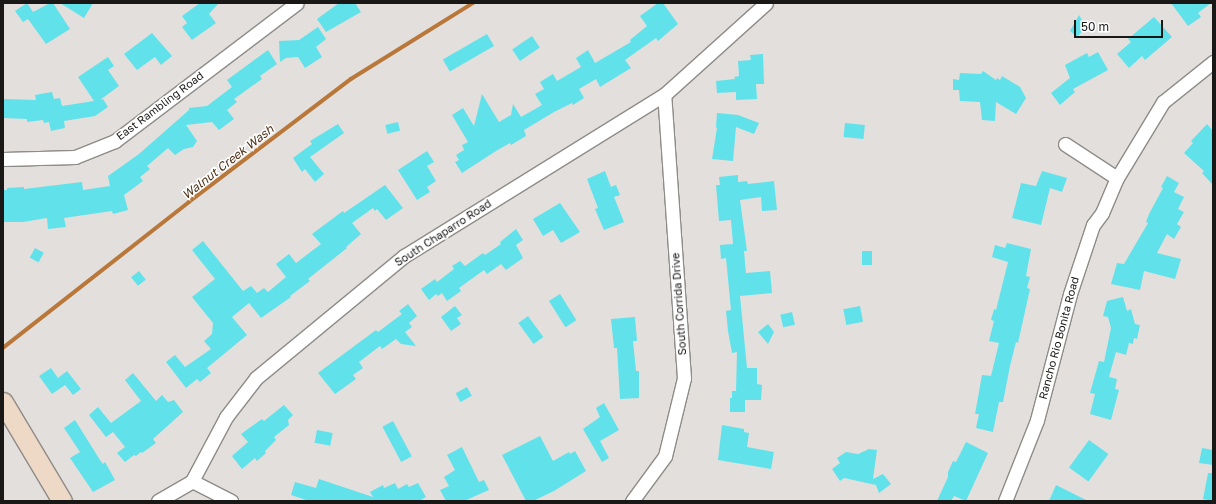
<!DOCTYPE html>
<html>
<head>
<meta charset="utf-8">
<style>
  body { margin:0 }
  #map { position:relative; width:1216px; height:504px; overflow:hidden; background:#e2dfdc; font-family:"Golos Text",sans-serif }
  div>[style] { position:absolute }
  .stream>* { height:3.5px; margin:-1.75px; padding:0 1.75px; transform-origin:1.75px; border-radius:1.75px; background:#b9773a }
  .building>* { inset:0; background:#61e2eb; transform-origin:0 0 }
  .roads { filter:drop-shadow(1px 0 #8e8b88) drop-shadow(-1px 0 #8e8b88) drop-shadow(0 1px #8e8b88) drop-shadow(0 -1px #8e8b88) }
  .street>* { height:13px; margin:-6.5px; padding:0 6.5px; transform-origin:6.5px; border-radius:6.5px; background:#fff }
  .secondary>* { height:19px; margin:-9.5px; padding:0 9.5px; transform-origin:9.5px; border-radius:9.5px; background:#edd9c6 }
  span { translate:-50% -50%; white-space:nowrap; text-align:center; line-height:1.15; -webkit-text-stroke:3px #fff; paint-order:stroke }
  .street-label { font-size:11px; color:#1a1817 }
  .water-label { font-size:12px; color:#4e3117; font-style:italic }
  .frame { position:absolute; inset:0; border:4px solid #1a1817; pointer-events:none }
  .scale { position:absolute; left:1074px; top:20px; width:89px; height:18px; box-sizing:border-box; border:2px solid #1a1817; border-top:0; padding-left:5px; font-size:12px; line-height:14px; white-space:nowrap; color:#1a1817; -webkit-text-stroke:3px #fff; paint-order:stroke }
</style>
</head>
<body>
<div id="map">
  <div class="stream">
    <i style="left:3px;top:348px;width:236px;rotate:-38.1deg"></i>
    <i style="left:189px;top:202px;width:203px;rotate:-37.2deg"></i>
    <i style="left:351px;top:79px;width:144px;rotate:-31.9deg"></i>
  </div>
  <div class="building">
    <i style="clip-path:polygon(27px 3px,33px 12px,50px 3px,53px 3px,70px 29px,46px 44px,28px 19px,23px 22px,15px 11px)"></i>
    <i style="clip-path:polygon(60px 3px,93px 3px,84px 18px)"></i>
    <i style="clip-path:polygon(200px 3px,219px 3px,209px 14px,216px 23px,192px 40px,182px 27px,187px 23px,182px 16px)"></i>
    <i style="clip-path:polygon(339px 3px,355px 3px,361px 12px,326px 32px,317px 19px)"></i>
    <i style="clip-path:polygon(658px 3px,663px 3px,678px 24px,658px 41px,656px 38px,625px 60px,631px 68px,600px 87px,596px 79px,579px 89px,584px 98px,573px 105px,572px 103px,554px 112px,524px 130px,526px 136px,511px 145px,510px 143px,496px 151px,462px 173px,455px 162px,459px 160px,456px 155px,464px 150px,462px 145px,468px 142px,452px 115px,463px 108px,474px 126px,482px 94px,499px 122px,511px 115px,513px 104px,521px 117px,542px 105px,535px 94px,544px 89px,540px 82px,553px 74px,557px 81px,581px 67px,576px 58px,588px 50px,595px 63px,631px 42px,630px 40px,647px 26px,640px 16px)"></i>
    <i style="clip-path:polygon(1171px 3px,1211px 3px,1198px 13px,1201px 17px,1188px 26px)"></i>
    <i style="clip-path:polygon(1079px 15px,1086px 27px,1077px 37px,1070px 31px)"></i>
    <i style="clip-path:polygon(1154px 17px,1172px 37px,1145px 60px,1142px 56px,1129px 68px,1117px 54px,1131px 42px,1128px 39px)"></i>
    <i style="clip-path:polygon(318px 27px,326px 39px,316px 47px,322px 57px,305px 68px,298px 57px,286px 58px,280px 62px,279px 41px,299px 40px)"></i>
    <i style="clip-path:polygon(152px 33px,172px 56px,161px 65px,155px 57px,137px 70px,124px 54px)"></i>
    <i style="left:487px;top:34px;width:14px;height:51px;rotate:60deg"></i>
    <i style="left:532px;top:36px;width:14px;height:24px;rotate:56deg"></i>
    <i style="clip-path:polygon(268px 50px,277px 64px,260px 76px,262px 79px,234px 99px,237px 102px,227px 110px,234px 119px,219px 130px,212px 122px,186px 125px,197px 141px,193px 147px,184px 149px,175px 155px,168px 148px,147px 166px,150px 169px,140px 177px,143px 181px,124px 195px,128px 210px,113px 214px,112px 211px,64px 218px,66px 227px,48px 229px,47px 218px,23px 222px,3px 222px,3px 190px,7px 190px,7px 188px,24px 187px,24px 189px,82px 182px,83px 190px,110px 186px,108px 176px,139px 154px,189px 110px,189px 108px,207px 106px,232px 87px,227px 80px)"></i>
    <i style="clip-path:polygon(1098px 52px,1108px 70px,1073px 89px,1075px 92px,1060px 105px,1051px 93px,1070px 78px,1065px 65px,1087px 53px,1089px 57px)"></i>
    <i style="clip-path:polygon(763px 54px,764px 84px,756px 84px,757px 99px,736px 100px,736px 92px,717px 93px,716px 81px,735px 79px,734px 77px,739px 76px,738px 61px,751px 60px,750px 55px)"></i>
    <i style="clip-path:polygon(108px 57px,114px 66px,108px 70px,119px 86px,100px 100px,103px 99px,108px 107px,95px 116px,64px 121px,65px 128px,51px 131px,49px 122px,44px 123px,43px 120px,27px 122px,27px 119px,3px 118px,3px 99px,36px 100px,35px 95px,52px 92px,54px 99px,60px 98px,62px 106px,94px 101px,78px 77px)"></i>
    <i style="clip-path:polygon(983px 71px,996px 80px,997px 78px,1000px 80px,1002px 76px,1020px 87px,1026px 98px,1016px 114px,996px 102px,995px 121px,982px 120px,980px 102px,960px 101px,959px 90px,953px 90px,953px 79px,959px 80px,960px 73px,981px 74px)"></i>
    <i style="clip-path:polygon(717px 113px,738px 115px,759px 123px,754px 134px,736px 127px,733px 161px,712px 159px,717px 128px,716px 127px)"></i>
    <i style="left:398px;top:122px;width:9px;height:13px;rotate:77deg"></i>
    <i style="left:845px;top:123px;width:20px;height:14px;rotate:6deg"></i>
    <i style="clip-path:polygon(338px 124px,344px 133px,310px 157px,324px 174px,315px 182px,305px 169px,302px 172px,293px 158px,312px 144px,310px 141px)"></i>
    <i style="clip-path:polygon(1207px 124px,1213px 131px,1213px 185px,1202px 173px,1204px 171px,1184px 153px,1193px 143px,1191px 141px)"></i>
    <i style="clip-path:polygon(427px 151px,434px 162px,427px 166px,436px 181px,427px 187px,430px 192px,417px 200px,398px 170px)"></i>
    <i style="clip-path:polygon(605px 171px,611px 187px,616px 185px,620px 195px,614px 197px,624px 222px,604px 230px,595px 209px,598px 208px,587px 179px)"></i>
    <i style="clip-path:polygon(1042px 171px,1067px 178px,1062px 192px,1050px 188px,1041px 225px,1012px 218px,1021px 183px,1036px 186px)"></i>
    <i style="clip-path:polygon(738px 175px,738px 182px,747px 181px,748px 184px,774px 181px,777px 210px,762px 211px,761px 197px,740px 200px,747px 251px,744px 251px,746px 273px,770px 271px,772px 293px,740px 296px,747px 368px,757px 368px,757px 384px,762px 385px,761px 400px,745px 400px,745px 412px,730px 412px,730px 398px,732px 398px,732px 391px,736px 391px,737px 352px,732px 353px,728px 331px,726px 311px,731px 310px,726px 258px,721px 259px,720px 245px,733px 244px,731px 220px,719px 221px,716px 185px,720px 185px,719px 177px)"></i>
    <i style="clip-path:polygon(1167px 176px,1179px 183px,1174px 192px,1184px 197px,1178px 209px,1184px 212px,1177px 224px,1181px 227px,1174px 239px,1167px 234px,1157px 253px,1181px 259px,1175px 279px,1144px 271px,1140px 290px,1111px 284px,1117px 263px,1124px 264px,1148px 223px,1146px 222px,1149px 214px,1163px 188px,1161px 187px)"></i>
    <i style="clip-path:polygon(385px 185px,403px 208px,386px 220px,377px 209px,375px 211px,373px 208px,352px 223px,361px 234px,346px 247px,347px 248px,308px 279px,310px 281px,290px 296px,291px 297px,261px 318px,249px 303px,232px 317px,247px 335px,207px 368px,211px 373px,200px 382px,197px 379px,186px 388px,166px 362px,175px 355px,185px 367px,211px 349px,204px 341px,212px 334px,213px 323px,192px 297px,215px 279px,192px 250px,203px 241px,243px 291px,251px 286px,257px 293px,264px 288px,268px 292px,286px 277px,276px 264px,289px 254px,296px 263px,321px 244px,312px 234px,343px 211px,344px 213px)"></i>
    <i style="clip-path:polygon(560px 203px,580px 232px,561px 243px,553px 230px,543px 236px,533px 219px)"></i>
    <i style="clip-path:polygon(516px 229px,523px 240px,516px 245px,523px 258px,506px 270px,501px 264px,487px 274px,484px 270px,459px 288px,461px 291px,447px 301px,442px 293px,438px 296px,436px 294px,429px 300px,421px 289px,435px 279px,437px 282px,454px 269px,452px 266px,460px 261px,465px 266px,483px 253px,485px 255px,501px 244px,500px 242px)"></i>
    <i style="clip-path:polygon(1007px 243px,1031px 249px,1026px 276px,1030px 277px,1027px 288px,1030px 289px,1018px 343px,1016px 342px,1010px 366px,1003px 402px,999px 402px,993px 432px,976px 428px,979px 414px,975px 414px,982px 375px,991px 376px,999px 343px,989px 341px,994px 321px,991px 320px,994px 309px,996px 310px,1008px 262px,992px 257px,995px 245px,1005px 248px)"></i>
    <i style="left:35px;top:248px;width:10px;height:11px;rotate:29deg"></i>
    <i style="left:862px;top:251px;width:10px;height:14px"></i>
    <i style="left:139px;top:271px;width:11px;height:10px;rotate:52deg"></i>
    <i style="left:560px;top:294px;width:31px;height:13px;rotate:58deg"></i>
    <i style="clip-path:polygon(1123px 297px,1127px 311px,1131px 309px,1135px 324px,1140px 325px,1137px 339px,1134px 338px,1133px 344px,1129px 343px,1126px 355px,1116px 352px,1109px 377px,1117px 379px,1115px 389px,1119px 390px,1111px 420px,1090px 414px,1095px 394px,1090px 393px,1099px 361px,1104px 362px,1111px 328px,1108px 317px,1103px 316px,1107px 301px)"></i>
    <i style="clip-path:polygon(408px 304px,417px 316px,409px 323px,412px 327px,405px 332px,416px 346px,401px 344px,396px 339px,382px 349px,380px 346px,359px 362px,363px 368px,353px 375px,356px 379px,335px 394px,318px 373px,376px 330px,378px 332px,402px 314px,399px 311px)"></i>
    <i style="clip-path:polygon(455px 306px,462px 315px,457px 318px,461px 324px,451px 331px,441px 317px)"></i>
    <i style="left:860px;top:306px;width:16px;height:17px;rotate:79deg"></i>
    <i style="left:792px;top:312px;width:13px;height:12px;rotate:77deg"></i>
    <i style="left:528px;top:316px;width:26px;height:12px;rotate:54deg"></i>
    <i style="clip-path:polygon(635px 317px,637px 341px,633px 341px,636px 371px,639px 371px,639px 398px,620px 399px,617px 348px,614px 348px,611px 319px)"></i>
    <i style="clip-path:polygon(768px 324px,774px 332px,768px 344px,758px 332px)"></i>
    <i style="clip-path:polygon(51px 368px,58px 378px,67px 371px,81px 389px,73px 395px,65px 385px,52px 394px,39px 376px)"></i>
    <i style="clip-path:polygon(133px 373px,156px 401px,162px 395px,168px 402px,174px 400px,183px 412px,153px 439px,156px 443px,142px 453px,141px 452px,136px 456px,134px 455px,125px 462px,117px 453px,125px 447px,113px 432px,106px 437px,89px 415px,98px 407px,111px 423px,141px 401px,125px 380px)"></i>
    <i style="left:467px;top:387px;width:10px;height:13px;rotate:61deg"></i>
    <i style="clip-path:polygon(604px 403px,619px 430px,600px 441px,609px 458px,602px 462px,583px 429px,600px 417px,596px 408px)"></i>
    <i style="clip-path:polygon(284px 405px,293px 415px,288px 420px,289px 425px,274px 437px,276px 440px,265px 451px,266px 453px,257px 461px,255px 458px,242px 469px,232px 456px,248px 442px,241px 434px,262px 419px,264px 421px)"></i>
    <i style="clip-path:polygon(75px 420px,100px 460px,103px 464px,105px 462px,115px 480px,93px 492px,70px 458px,80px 452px,64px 428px)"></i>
    <i style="left:393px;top:421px;width:40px;height:12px;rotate:62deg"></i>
    <i style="clip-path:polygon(722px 425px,744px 429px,744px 432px,749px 433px,747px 447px,774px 452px,771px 469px,718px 460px)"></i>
    <i style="left:317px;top:430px;width:16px;height:13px;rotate:11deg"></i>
    <i style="clip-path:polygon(540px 436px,553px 461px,569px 452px,570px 454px,575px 451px,586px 471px,554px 491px,533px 501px,526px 501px,502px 455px)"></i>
    <i style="left:1089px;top:440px;width:24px;height:34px;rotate:36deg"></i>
    <i style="clip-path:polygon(966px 442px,988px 453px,966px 501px,954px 496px,951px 501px,937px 501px,948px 477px,948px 472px,953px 461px,956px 462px)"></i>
    <i style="clip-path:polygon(462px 447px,479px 482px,484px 480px,489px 490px,464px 501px,446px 501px,440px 490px,449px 486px,444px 477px,455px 470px,447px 455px)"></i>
    <i style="clip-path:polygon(1202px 448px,1213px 450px,1213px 465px,1199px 463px)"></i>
    <i style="clip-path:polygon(869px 449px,877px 450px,873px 479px,883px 474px,891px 484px,879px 493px,876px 485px,844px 478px,840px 481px,832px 469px,840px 463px,837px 458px,846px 452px,858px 454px)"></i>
    <i style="clip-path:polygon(1208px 473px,1213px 473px,1213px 501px,1203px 499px)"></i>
    <i style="clip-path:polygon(319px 479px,373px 497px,370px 492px,383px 485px,384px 488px,395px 483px,398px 489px,407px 484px,409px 487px,418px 483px,426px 497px,419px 501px,309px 501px,291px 495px,295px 482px,316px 488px)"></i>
    <i style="clip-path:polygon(1056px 485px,1088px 501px,1049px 501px)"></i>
  </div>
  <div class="roads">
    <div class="street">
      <i style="left:1065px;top:144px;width:62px;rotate:33.2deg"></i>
      <i style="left:1117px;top:178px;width:89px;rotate:-58.8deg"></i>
      <i style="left:1163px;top:102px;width:64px;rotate:-38.7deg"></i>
      <i style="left:3px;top:159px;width:72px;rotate:-1.6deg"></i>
      <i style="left:75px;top:157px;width:43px;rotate:-21.8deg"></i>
      <i style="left:115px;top:141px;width:228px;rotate:-37.2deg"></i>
      <i style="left:192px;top:481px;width:44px;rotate:27.1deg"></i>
      <i style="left:158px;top:501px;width:39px;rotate:-30deg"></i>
      <i style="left:192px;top:481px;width:72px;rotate:-62deg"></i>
      <i style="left:226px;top:417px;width:49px;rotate:-52.4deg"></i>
      <i style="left:256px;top:378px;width:192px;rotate:-39.5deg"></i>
      <i style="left:404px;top:256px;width:306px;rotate:-31.8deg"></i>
      <i style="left:664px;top:95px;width:137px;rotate:-42deg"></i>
      <i style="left:632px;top:501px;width:56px;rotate:-53.7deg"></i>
      <i style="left:665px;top:456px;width:80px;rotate:-76.3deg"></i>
      <i style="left:684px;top:378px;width:284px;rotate:-94deg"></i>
      <i style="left:1005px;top:501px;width:87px;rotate:-68.4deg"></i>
      <i style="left:1037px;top:420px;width:130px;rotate:-75.3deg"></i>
      <i style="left:1070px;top:294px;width:73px;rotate:-71.6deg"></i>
      <i style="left:1093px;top:225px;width:15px;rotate:-53deg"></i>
      <i style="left:1102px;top:213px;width:38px;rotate:-67deg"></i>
    </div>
    <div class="secondary">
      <i style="left:3px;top:402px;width:115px;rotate:59.2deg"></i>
    </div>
  </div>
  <div class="street-label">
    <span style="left:160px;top:106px;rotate:-37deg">East Rambling Road</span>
    <span style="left:443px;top:233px;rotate:-33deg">South Chaparro Road</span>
    <span style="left:679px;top:304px;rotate:-94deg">South Corrida Drive</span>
    <span style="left:1059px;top:338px;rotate:-75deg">Rancho Rio Bonita Road</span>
  </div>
  <div class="water-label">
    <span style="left:228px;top:162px;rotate:-38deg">Walnut Creek Wash</span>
  </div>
  <div class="frame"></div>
  <div class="scale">50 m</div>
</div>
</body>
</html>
